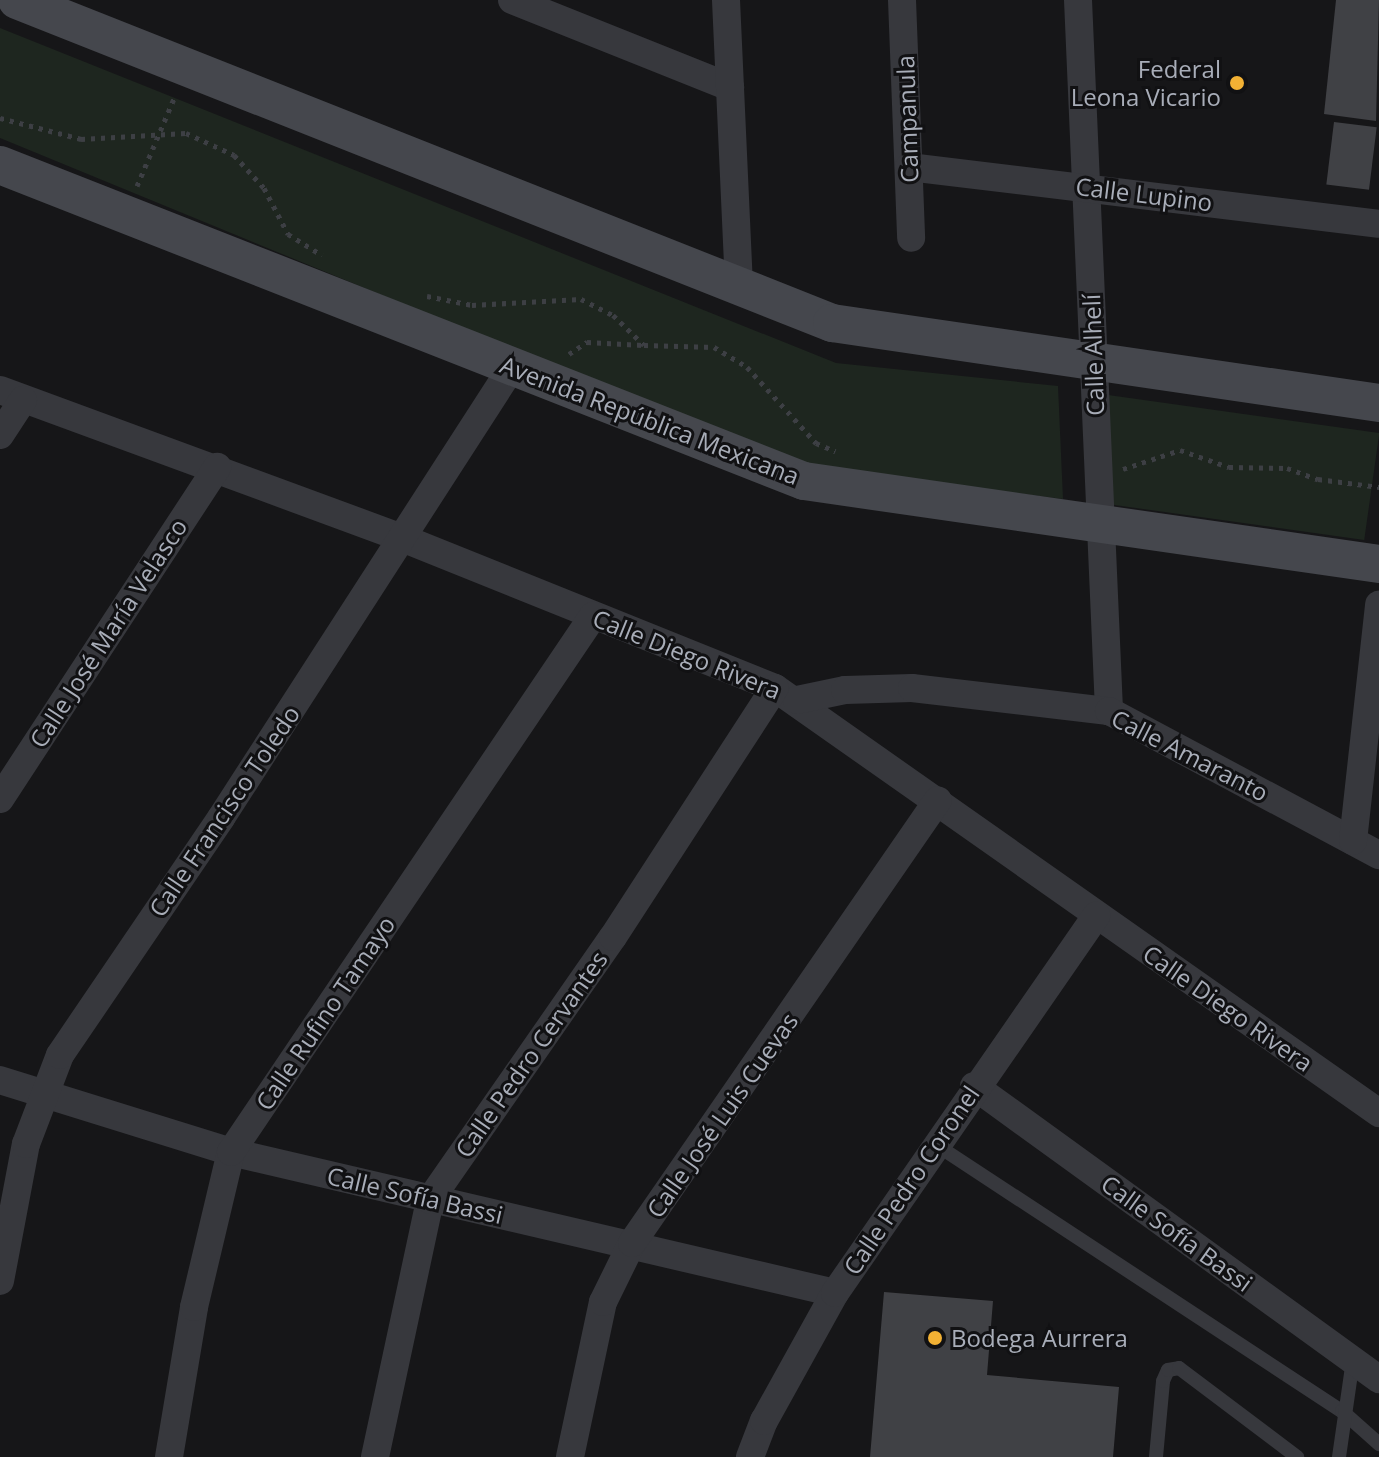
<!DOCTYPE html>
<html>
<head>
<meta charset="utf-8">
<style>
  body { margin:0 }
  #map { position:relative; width:1379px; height:1457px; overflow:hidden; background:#161618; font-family:"Open Sans",sans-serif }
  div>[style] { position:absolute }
  .green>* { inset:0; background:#1e261f; transform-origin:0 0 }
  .building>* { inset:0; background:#404145; transform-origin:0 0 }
  .path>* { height:5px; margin-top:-2.5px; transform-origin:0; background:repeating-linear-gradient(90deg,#3d3f44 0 4px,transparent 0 10px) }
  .lane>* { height:14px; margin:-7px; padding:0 7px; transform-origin:7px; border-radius:7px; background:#37383d }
  .street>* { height:28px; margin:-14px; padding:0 14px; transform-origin:14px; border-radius:14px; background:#37383d }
  .secondary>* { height:38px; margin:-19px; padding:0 19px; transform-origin:19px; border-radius:19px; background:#45474d }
  .dots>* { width:22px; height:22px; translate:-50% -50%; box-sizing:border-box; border:4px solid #111113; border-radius:50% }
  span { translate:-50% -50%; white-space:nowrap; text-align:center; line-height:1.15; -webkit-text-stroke:6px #111113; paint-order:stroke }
  .poi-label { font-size:24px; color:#a8adb8 }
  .right { translate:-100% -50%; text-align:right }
  .left { translate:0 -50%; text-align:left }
  .street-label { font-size:24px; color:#a8adb8 }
</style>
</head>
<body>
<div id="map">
  <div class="green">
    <i style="clip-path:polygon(0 28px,836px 363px,1058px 386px,1063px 499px,795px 465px,0 138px)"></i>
    <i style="left:1101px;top:394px;width:281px;height:108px;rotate:8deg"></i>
  </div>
  <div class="building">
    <i style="clip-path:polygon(1336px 0,1379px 0,1376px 121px,1324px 114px)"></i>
    <i style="left:1334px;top:122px;width:43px;height:63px;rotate:7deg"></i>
    <i style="clip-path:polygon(884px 1292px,993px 1301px,987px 1375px,1119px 1387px,1113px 1457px,870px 1457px)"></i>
  </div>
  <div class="path">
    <i style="left:0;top:118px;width:84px;rotate:14.5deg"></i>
    <i style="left:81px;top:139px;width:105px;rotate:-3.3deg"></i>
    <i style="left:186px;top:133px;width:53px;rotate:24.6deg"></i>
    <i style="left:234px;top:155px;width:45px;rotate:47.7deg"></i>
    <i style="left:264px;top:188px;width:52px;rotate:62.4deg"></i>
    <i style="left:288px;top:234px;width:40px;rotate:32deg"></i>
    <i style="left:137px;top:186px;width:98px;rotate:-67.1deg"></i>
    <i style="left:427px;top:296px;width:46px;rotate:11.3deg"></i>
    <i style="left:472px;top:305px;width:109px;rotate:-3.2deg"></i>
    <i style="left:581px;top:299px;width:36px;rotate:27deg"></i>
    <i style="left:613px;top:315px;width:43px;rotate:44.1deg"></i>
    <i style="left:644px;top:345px;width:70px;rotate:1.6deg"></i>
    <i style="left:714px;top:347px;width:39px;rotate:31deg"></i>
    <i style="left:747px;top:367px;width:103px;rotate:47.8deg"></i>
    <i style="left:816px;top:443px;width:21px;rotate:23deg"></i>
    <i style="left:569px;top:354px;width:22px;rotate:-34deg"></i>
    <i style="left:587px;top:342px;width:56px;rotate:3.1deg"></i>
    <i style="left:1123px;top:469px;width:60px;rotate:-18.4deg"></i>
    <i style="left:1180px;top:450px;width:52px;rotate:19.1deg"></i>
    <i style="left:1229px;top:467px;width:58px;rotate:1deg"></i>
    <i style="left:1287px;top:468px;width:33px;rotate:20deg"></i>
    <i style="left:1318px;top:479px;width:62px;rotate:7.5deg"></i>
  </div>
  <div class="lane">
    <i style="left:935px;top:1144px;width:487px;rotate:33.3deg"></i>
    <i style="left:1342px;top:1411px;width:50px;rotate:41.7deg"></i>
    <i style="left:1156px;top:1457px;width:76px;rotate:-84.7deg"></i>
    <i style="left:1163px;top:1381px;width:12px;rotate:-66deg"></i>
    <i style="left:1168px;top:1370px;width:11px;rotate:-10deg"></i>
    <i style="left:1179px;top:1368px;width:148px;rotate:37deg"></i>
    <i style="left:1339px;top:1457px;width:98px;rotate:-81.8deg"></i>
  </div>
  <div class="street">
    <i style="left:512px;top:0;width:235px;rotate:21.8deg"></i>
    <i style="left:726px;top:0;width:287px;rotate:87.4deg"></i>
    <i style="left:902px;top:0;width:238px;rotate:87.8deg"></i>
    <i style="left:1078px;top:0;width:712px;rotate:87.5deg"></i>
    <i style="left:909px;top:167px;width:473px;rotate:6.9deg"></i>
    <i style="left:0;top:390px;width:428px;rotate:20.2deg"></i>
    <i style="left:402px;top:538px;width:402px;rotate:21.9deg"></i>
    <i style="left:775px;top:688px;width:739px;rotate:35.13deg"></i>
    <i style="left:0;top:435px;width:42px;rotate:-56.7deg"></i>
    <i style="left:797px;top:700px;width:49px;rotate:-11.8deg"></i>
    <i style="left:845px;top:690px;width:67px;rotate:-1.7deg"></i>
    <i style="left:912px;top:688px;width:198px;rotate:6.7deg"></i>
    <i style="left:1109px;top:711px;width:306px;rotate:28.1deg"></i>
    <i style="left:0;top:799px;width:397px;rotate:-56.8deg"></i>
    <i style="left:1353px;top:841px;width:238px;rotate:-83.7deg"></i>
    <i style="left:0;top:1080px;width:242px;rotate:17.3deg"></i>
    <i style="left:231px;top:1152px;width:620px;rotate:13.14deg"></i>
    <i style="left:974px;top:1086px;width:500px;rotate:35.9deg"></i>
    <i style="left:0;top:1281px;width:139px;rotate:-79.3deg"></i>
    <i style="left:26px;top:1144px;width:95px;rotate:-69.1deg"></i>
    <i style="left:60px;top:1055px;width:287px;rotate:-55.8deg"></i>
    <i style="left:221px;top:818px;width:537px;rotate:-57.17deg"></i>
    <i style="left:169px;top:1457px;width:152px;rotate:-80.5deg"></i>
    <i style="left:194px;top:1307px;width:159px;rotate:-76.6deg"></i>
    <i style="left:231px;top:1152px;width:647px;rotate:-55.97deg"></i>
    <i style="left:375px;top:1457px;width:263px;rotate:-77.9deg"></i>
    <i style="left:430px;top:1200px;width:320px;rotate:-55.2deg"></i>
    <i style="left:613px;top:937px;width:297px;rotate:-57deg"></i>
    <i style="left:570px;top:1457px;width:158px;rotate:-78deg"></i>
    <i style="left:603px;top:1302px;width:66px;rotate:-63.8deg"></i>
    <i style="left:632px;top:1243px;width:538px;rotate:-55.37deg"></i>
    <i style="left:750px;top:1457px;width:39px;rotate:-69deg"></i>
    <i style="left:764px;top:1421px;width:146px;rotate:-61deg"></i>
    <i style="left:835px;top:1293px;width:459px;rotate:-55.3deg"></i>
  </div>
  <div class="secondary">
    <i style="left:17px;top:0;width:877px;rotate:21.62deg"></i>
    <i style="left:832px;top:323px;width:553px;rotate:8.32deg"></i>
    <i style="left:0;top:165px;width:864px;rotate:21.46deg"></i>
    <i style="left:804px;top:481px;width:581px;rotate:8.21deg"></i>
  </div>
  <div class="dots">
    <i style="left:1237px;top:83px;background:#f2b134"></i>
    <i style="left:935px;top:1338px;background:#f2b134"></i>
  </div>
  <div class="poi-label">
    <span class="right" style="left:1221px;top:83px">Federal<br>Leona Vicario</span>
    <span class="left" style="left:951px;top:1338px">Bodega Aurrera</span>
  </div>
  <div class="street-label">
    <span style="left:907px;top:119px;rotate:-92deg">Campanula</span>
    <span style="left:1144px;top:194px;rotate:7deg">Calle Lupino</span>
    <span style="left:1093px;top:355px;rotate:-92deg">Calle Alhelí</span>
    <span style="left:650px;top:420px;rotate:21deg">Avenida República Mexicana</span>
    <span style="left:108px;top:633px;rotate:-57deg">Calle José María Velasco</span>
    <span style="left:687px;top:654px;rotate:22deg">Calle Diego Rivera</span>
    <span style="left:1190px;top:755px;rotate:27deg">Calle Amaranto</span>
    <span style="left:224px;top:811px;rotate:-56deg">Calle Francisco Toledo</span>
    <span style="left:1228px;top:1008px;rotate:35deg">Calle Diego Rivera</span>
    <span style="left:325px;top:1013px;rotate:-56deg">Calle Rufino Tamayo</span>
    <span style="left:531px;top:1054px;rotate:-55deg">Calle Pedro Cervantes</span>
    <span style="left:722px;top:1115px;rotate:-55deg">Calle José Luis Cuevas</span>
    <span style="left:911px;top:1180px;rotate:-56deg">Calle Pedro Coronel</span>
    <span style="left:415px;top:1195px;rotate:13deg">Calle Sofía Bassi</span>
    <span style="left:1177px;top:1233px;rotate:36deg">Calle Sofía Bassi</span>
  </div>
</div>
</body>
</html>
